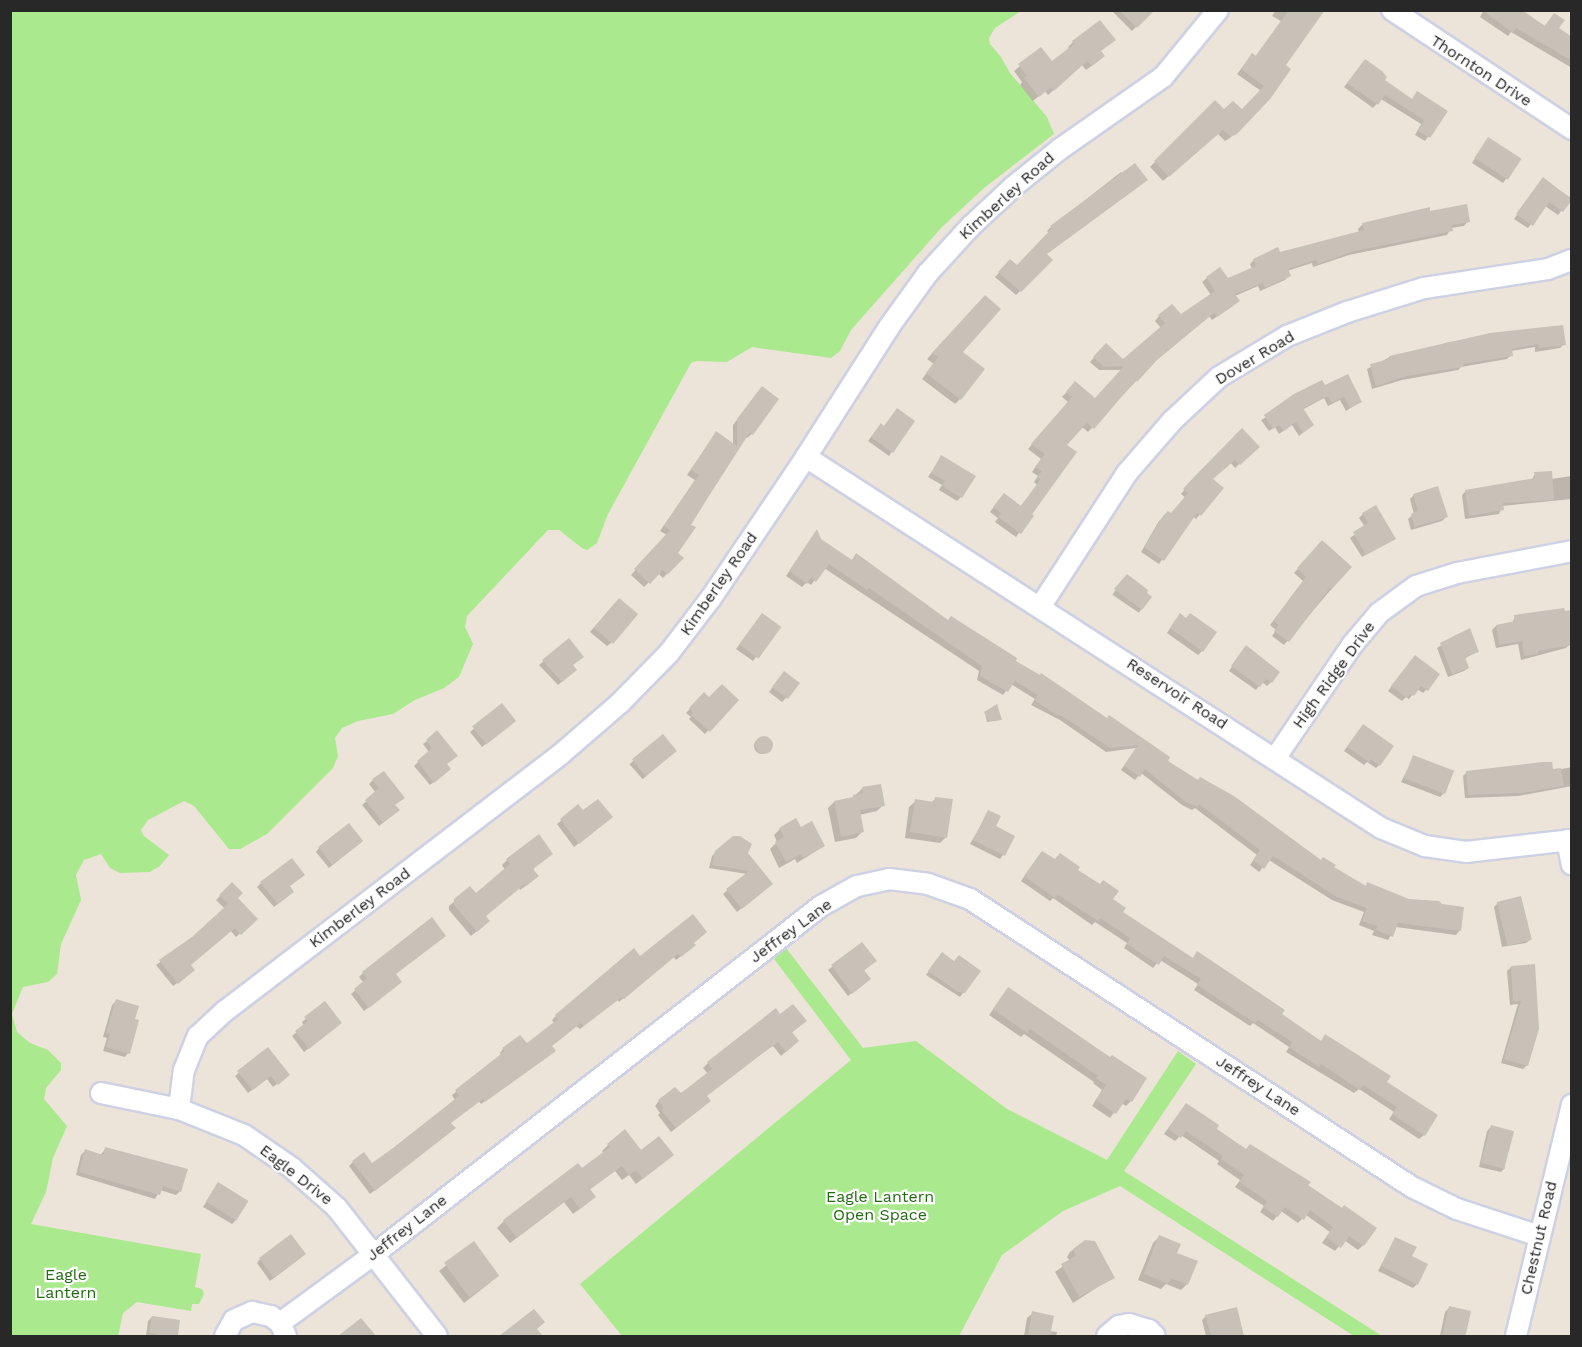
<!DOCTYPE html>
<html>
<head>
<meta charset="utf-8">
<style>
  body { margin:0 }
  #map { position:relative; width:1582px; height:1347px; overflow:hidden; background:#ece4d8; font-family:"Work Sans",sans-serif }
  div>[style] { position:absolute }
  .green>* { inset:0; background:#aae98e }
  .shadow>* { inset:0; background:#0003; transform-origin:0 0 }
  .round { border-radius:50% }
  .building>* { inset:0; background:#c7c1b8; transform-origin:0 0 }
  .roads { filter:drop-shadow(2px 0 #cdd1e3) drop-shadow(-2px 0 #cdd1e3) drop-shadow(0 2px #cdd1e3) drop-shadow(0 -2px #cdd1e3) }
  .street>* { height:20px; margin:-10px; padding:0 10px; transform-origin:10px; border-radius:10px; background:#fff }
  span { translate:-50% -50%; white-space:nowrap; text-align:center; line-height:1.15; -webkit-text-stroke:4.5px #fff; paint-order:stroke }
  .street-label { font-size:16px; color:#282828 }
  .park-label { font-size:16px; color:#226b12 }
  .frame { position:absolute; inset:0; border:12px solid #282828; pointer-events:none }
</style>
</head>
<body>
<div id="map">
  <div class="green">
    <i style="clip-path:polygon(10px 11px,1021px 11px,995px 28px,989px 38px,990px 44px,1001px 57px,1010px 73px,1047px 117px,1054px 134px,984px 188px,942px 227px,851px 330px,840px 351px,831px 358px,752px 347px,727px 362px,696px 361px,691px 363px,608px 514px,597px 543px,587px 550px,582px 548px,559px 530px,548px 530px,467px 616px,465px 627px,473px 644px,459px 677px,444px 688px,415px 700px,393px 714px,358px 721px,342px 728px,335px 738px,338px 756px,333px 768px,267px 834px,240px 849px,229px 849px,194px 806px,184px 801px,148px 820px,141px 830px,144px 836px,169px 855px,160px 866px,150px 872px,120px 873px,110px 868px,101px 854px,84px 860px,76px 875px,81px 900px,61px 944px,57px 974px,48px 982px,23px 987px,12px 1014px,17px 1032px,30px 1043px,48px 1050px,61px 1063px,61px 1070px,46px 1088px,44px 1099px,67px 1126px,53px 1158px,46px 1192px,31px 1224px,201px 1254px,195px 1287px,202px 1289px,204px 1294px,199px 1304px,192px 1304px,191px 1311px,137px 1302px,123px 1313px,118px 1336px,11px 1336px)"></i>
    <i style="clip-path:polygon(786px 948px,863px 1048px,916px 1041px,1007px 1109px,1107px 1160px,1178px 1051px,1196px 1064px,1124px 1171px,1382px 1336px,1354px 1336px,1120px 1186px,1063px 1211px,1002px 1255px,959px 1336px,622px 1336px,580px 1284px,851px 1060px,774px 959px)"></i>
  </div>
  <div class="shadow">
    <i style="clip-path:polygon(1111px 10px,1152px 10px,1132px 31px)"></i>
    <i style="clip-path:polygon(1276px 10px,1317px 10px,1284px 65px,1270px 97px,1230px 138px,1225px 141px,1217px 133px,1163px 181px,1150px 167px,1215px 102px,1224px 111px,1242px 111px,1261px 91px,1237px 74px,1248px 60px,1255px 57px,1281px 21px,1272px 16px)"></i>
    <i style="clip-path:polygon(1484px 10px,1544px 27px,1554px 14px,1557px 29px,1572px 38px,1572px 68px,1511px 32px,1508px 36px,1480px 17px)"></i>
    <i style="clip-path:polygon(1073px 42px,1100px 52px,1098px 61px,1086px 70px,1082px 65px,1048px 95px,1045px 91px,1033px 101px,1020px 85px,1022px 82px,1014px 71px,1041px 49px,1052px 63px,1070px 50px,1068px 47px)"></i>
    <i style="clip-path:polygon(1365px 61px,1383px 80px,1411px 100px,1417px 93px,1446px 111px,1425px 141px,1415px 135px,1421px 124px,1381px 99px,1373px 108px,1344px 87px)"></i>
    <i style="clip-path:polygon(1485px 143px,1520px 159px,1503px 183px,1472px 163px)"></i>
    <i style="clip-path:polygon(1121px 172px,1123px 174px,1045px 255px,1051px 260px,1016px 295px,995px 277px,1010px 261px,1016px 267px,1049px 233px,1047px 231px,1051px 227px)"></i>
    <i style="clip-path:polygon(1543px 179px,1571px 198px,1558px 215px,1545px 206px,1528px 228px,1514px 219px)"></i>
    <i style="clip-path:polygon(1429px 212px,1468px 221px,1464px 226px,1451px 228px,1447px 235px,1349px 255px,1313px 267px,1312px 263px,1287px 271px,1289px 276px,1285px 280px,1260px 291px,1258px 286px,1235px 296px,1234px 305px,1212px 320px,1209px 316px,1153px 363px,1088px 432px,1081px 426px,1065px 445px,1075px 453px,1016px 537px,995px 522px,998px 518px,990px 512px,999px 500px,1020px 507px,1037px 485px,1034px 482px,1038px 476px,1032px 472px,1041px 459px,1028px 449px,1068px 402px,1062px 397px,1075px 383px,1095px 400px,1122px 370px,1099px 370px,1090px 362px,1106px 345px,1123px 361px,1161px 328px,1155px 321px,1159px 316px,1180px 316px,1211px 295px,1202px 282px,1207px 278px,1227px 280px,1252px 269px,1250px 264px,1254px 260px,1359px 232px,1358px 229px,1363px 224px)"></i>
    <i style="clip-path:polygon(1515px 331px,1564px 344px,1560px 348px,1535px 352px,1535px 347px,1511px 351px,1511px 355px,1507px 359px,1461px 367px,1458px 370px,1402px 380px,1372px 389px,1367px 369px,1390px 357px,1440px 347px,1445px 343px)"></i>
    <i style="clip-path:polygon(944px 340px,960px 353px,960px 399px,955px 404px,922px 379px,934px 364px,927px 359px)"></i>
    <i style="clip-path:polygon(1324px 387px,1360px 402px,1346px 411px,1340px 400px,1328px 406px,1324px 398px,1302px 410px,1312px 425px,1299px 436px,1292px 425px,1279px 434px,1275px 427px,1269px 431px,1261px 420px)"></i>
    <i style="clip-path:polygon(758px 392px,752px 434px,747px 438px,745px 437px,689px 525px,676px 553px,682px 558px,663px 578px,658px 573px,644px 587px,631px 575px,667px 535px,660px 531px,695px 480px,687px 475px,716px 433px,733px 445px,733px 425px)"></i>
    <i style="clip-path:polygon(913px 421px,889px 456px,868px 441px,877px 429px)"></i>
    <i style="clip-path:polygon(1258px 447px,1235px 468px,1230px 462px,1211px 479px,1222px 488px,1196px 519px,1193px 516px,1159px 564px,1141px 552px,1159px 521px,1168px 513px,1171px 515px,1186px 498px,1181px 494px,1190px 483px)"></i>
    <i style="clip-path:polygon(942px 457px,961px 497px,957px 501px,939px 490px,942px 485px,928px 477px)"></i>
    <i style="clip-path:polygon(1535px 474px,1551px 479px,1572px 476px,1572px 499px,1502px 506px,1499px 514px,1465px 519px,1462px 495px,1466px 491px,1531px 481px)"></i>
    <i style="clip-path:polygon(1414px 495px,1446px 517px,1442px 521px,1411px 530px,1408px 519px,1414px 514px,1410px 499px)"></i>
    <i style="clip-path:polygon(1363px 514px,1394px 539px,1362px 557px,1350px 538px,1365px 527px,1359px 518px)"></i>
    <i style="clip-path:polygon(816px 532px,820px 540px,851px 561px,856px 555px,948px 622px,1320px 862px,1364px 887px,1368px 884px,1460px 930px,1456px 935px,1396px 927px,1388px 940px,1372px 935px,1374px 931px,1359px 925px,1364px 912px,1332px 900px,1269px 860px,1259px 872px,1250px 865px,1257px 855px,1195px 808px,1192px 810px,1182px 805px,1141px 773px,1135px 780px,1121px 770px,1136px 748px,1106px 752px,1060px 720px,1031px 705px,1035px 699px,1011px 684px,1003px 695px,977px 680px,979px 671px,824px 568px,811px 585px,807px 582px,802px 587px,786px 576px)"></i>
    <i style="clip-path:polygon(1322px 543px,1350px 567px,1284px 645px,1272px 636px,1276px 630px,1270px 625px,1303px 581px,1294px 573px)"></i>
    <i style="left:1123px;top:579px;width:32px;height:19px;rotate:34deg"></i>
    <i style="clip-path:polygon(615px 603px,611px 643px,607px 646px,590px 632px)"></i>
    <i style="clip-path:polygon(1564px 613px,1570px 644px,1566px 648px,1521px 660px,1518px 644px,1496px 648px,1492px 630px,1496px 626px,1512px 623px,1515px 617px)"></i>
    <i style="clip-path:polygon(759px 618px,779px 627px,753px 661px,736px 649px)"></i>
    <i style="clip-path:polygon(1176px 619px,1202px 651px,1198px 655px,1167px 633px)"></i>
    <i style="clip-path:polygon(1469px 630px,1478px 651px,1464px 659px,1468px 668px,1464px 671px,1448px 677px,1437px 648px,1456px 635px)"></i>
    <i style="clip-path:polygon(569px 640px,571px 674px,558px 685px,539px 665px)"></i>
    <i style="clip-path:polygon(1243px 651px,1271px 682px,1267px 686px,1262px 682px,1256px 690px,1229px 671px)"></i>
    <i style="clip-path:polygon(1411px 661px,1426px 690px,1423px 693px,1417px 689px,1409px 699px,1406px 697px,1402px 701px,1388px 691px)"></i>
    <i style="clip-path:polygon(781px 677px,786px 698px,782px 702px,769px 692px)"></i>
    <i style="clip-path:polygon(704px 694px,709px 699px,737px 700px,705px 734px,689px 719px,691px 717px,686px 713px)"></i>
    <i style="clip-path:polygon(502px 706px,510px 725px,482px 747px,470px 732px)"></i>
    <i style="clip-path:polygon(985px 713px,1000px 720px,987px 722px)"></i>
    <i style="clip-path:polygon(1359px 730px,1379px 765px,1376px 768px,1367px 762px,1364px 765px,1344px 751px)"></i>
    <i style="left:662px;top:736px;width:20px;height:43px;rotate:49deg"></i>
    <i class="round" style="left:754px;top:738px;width:16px;height:16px"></i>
    <i style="clip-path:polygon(427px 741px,446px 765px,445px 773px,430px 785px,414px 766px,429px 752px,423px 744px)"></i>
    <i style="clip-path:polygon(1414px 757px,1444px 793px,1440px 797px,1401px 782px)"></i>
    <i style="clip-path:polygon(1572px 767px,1572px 786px,1518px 796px,1465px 798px,1463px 776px,1467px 772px,1552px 771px)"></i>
    <i style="clip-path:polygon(373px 780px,394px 805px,394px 814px,379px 826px,362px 805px,376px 793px,369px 784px)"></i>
    <i style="clip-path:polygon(863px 788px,883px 805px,877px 811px,859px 815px,862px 832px,856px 838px,835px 842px,828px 808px,834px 802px,851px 799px)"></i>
    <i style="clip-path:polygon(936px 798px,946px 837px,940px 843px,905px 838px,909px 807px,916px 801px,931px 803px)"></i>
    <i style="clip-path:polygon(578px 806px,583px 812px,607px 821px,574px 847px,557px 824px)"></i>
    <i style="clip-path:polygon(989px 812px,1003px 855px,1000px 859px,970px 844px)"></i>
    <i style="clip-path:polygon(780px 829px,800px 829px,824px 846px,797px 863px,795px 859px,779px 868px,770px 849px,777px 842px,774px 835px)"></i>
    <i style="clip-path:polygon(538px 836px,532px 881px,520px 890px,519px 888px,484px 917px,483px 926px,471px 936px,449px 910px,449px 906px,455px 901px,476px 895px,505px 870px,502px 865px,507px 860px)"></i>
    <i style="clip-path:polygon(357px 845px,329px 868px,316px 852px,319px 848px)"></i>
    <i style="clip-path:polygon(716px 852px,747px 853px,768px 887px,737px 912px,723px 894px,747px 874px,709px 868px,712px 856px)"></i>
    <i style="clip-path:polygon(1038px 857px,1076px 870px,1111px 900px,1121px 913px,1192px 959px,1197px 953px,1280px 1015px,1385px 1082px,1424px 1135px,1419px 1139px,1389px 1119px,1394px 1112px,1359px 1089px,1354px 1093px,1286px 1052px,1289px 1047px,1253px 1023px,1250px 1026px,1194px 990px,1198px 984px,1160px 960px,1153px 968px,1124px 948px,1127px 943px,1095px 922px,1092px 925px,1053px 898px,1050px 901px,1021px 881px)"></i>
    <i style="clip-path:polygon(261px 883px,288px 887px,288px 896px,274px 907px,257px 887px)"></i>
    <i style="clip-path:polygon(232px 884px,236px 898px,256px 919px,236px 937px,230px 930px,189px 965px,189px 974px,173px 986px,156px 965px,193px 938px,225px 909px,216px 900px)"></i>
    <i style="clip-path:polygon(1498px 903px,1530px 940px,1526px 943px,1502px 947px,1494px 907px)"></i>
    <i style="clip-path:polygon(692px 943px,690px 949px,676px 960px,673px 956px,619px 1002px,617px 999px,580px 1029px,576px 1026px,551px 1046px,550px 1055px,481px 1104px,479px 1101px,450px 1123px,450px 1132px,370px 1194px,349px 1166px,353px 1162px,372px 1165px,455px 1100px,452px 1095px,501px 1056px,500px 1053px,503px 1049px,520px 1037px,526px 1045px,554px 1023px,552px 1020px,556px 1016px,634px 950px,640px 958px)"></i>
    <i style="clip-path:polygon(862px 944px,871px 965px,863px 971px,865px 983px,848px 996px,828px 970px)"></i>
    <i style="clip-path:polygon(938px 958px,964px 992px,960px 997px,926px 975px)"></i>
    <i style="clip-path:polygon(1533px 966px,1527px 1065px,1523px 1069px,1501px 1063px,1518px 1004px,1510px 1005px,1507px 971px,1511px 967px)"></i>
    <i style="clip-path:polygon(363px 973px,396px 986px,364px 1011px,351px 994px,364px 983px,359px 977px)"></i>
    <i style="clip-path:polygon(1008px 989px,1110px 1058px,1145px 1079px,1131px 1101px,1126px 1106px,1121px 1103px,1110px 1118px,1092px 1106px,1102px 1090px,1093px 1083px,1094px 1082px,1024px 1034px,1021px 1037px,989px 1015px)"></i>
    <i style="clip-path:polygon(116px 1001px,128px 1053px,125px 1057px,103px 1051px,107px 1038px,103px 1037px,112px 1005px)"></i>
    <i style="clip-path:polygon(325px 1003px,337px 1026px,304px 1052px,292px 1036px,304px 1026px,302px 1022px)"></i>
    <i style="clip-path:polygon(776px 1010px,780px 1016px,800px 1026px,791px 1033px,793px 1046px,781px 1056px,773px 1046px,765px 1051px,705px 1096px,704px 1106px,671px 1132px,658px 1115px,660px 1113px,655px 1106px,659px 1101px,680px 1096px,708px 1074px,703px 1068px,708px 1063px)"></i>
    <i style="clip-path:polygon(268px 1049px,284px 1079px,273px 1087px,267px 1079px,248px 1093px,235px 1076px)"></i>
    <i style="clip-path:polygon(1186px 1104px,1215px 1129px,1245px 1150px,1375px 1228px,1363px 1245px,1358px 1250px,1344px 1240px,1335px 1251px,1322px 1243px,1330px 1232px,1306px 1215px,1298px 1223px,1281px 1211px,1273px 1221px,1260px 1212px,1264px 1206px,1235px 1187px,1240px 1180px,1217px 1164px,1219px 1161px,1181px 1135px,1175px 1141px,1164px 1134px)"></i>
    <i style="clip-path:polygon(1491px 1127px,1505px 1168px,1501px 1172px,1479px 1167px,1487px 1131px)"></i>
    <i style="clip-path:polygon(608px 1145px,665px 1161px,636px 1184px,629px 1175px,622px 1180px,615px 1171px,589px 1190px,588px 1203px,573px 1214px,564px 1202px,510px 1243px,497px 1228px,504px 1221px,577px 1165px,581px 1170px,604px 1153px,602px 1151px)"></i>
    <i style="clip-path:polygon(105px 1149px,180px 1191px,176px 1195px,160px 1190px,155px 1199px,76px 1175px,81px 1155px,85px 1151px,100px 1156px)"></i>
    <i style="clip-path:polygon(218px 1184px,236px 1220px,232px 1224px,203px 1207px)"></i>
    <i style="clip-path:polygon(1159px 1237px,1175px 1254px,1187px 1284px,1181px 1290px,1166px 1284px,1161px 1289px,1138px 1280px,1153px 1243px)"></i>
    <i style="clip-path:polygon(1395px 1239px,1410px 1257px,1417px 1284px,1413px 1288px,1378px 1271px)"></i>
    <i style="clip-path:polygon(1085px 1241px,1113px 1277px,1073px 1303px,1055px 1272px,1070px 1261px,1067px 1257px,1070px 1252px)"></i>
    <i style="clip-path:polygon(474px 1243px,491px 1282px,464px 1303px,439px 1271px)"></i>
    <i style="clip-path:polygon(300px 1258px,270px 1281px,257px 1263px,260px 1259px)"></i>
    <i style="clip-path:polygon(1449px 1308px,1465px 1334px,1462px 1336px,1440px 1336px,1445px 1312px)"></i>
    <i style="clip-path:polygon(1236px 1309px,1243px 1336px,1206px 1336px,1202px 1320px,1206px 1316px)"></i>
    <i style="clip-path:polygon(1033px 1313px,1049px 1331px,1057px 1332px,1056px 1336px,1024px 1336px,1027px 1318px)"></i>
    <i style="clip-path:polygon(152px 1317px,179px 1321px,176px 1336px,146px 1336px,148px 1321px)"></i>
    <i style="clip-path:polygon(536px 1329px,541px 1336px,502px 1336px,507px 1332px)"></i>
  </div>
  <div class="building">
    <i style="clip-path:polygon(1119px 10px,1155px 10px,1137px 28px)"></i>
    <i style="clip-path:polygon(1289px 10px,1325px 10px,1286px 65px,1291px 69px,1271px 98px,1237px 134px,1231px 137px,1223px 130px,1169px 177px,1154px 161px,1215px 100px,1224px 109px,1233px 101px,1242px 109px,1264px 86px,1241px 69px,1252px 53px,1256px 56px)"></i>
    <i style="clip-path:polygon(1482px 10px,1522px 10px,1545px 26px,1554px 13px,1565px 20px,1559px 28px,1572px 37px,1572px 61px,1516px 28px,1513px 33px)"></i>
    <i style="clip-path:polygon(1100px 20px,1116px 40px,1101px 51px,1105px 56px,1092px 66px,1087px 61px,1054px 91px,1051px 87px,1039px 97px,1024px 78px,1027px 76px,1018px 64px,1041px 47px,1052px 61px,1074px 44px,1072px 41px)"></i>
    <i style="clip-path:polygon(1365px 59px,1382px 71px,1387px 77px,1385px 80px,1412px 99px,1417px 91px,1448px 111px,1430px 138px,1418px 131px,1424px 120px,1385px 95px,1378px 105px,1347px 83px)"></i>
    <i style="left:1488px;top:137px;width:40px;height:25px;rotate:33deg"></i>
    <i style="clip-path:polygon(1135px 163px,1148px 180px,1047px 254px,1053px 260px,1021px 292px,998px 272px,1010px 259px,1017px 265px,1052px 228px,1050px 226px)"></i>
    <i style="clip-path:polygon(1543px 177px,1572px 200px,1563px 212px,1549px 202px,1533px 226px,1516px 214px)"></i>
    <i style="clip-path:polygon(1467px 204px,1470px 222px,1452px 225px,1453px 231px,1355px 251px,1318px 264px,1316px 260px,1288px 269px,1291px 276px,1265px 288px,1263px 283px,1235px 294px,1240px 301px,1217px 317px,1214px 313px,1157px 360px,1137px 382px,1136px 380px,1094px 429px,1087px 423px,1067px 445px,1077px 452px,1032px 514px,1034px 516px,1021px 534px,998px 517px,1001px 513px,993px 507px,1004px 493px,1021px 506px,1040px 480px,1037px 477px,1042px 471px,1035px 467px,1045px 454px,1031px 444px,1072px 397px,1066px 392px,1075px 381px,1095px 398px,1124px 366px,1104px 367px,1093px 357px,1106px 343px,1123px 359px,1165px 323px,1158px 315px,1172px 304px,1181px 314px,1215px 291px,1206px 277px,1220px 267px,1228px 278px,1256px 266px,1253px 259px,1278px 247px,1280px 252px,1364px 230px,1362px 223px,1430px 207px,1430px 211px)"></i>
    <i style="clip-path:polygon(985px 295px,1001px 309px,963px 352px,985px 369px,961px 400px,926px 373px,938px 357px,932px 353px)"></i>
    <i style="clip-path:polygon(1563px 325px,1566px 345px,1539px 348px,1538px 344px,1512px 349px,1513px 356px,1463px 364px,1463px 367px,1407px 376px,1376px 386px,1370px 364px,1390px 359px,1389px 356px,1490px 333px)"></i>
    <i style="clip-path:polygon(1348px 374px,1362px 402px,1350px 408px,1344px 397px,1332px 403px,1328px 396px,1303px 408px,1314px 425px,1303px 433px,1296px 422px,1284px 431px,1279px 425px,1273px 429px,1264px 415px,1294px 394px,1322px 380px,1325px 385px)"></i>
    <i style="clip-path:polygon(762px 386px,779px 399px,753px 435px,750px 432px,707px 499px,691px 525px,696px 527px,678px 553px,684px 558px,668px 574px,663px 570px,650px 584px,634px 569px,670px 530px,664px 526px,699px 475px,691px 470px,716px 431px,737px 446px,737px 419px)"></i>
    <i style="clip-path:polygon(897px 408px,915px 421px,893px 453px,871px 437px,881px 423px,884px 426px)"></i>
    <i style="clip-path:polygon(1242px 428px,1260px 447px,1240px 465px,1235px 460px,1213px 479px,1224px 488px,1201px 516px,1197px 513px,1164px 561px,1144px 547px,1163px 516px,1168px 511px,1171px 513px,1188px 493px,1183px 489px,1194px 477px)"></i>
    <i style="clip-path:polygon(941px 455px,976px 476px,962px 498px,942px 486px,945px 481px,931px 473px)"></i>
    <i style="clip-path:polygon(1552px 471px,1554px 500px,1503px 503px,1504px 510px,1469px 516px,1465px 490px,1535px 478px,1534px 472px)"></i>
    <i style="clip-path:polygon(1438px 486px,1448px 517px,1415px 527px,1411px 514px,1418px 511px,1413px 494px)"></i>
    <i style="clip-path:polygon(1376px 505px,1396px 539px,1366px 555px,1353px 532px,1368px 523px,1362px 513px)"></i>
    <i style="clip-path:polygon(817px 529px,821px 539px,852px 560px,856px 553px,948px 620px,951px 616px,1017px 658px,1016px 661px,1040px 675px,1041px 673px,1107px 718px,1109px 715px,1170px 757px,1168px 761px,1198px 780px,1200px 777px,1234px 796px,1321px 860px,1323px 857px,1336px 865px,1334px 867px,1366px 886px,1367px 882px,1409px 899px,1439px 901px,1442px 904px,1464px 907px,1461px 931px,1398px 923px,1393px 937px,1376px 930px,1377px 926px,1362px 921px,1367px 908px,1337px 897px,1273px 856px,1264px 869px,1253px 860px,1260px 850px,1199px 804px,1198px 807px,1186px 802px,1145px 769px,1140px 777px,1124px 766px,1138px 745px,1110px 748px,1064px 717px,1057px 715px,1034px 700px,1038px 695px,1015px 681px,1008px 692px,980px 676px,982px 666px,869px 588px,867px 590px,829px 564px,816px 582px,811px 578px,807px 584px,789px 571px)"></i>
    <i style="clip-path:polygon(1322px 540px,1352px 567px,1331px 590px,1330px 588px,1289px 642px,1274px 631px,1279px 625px,1273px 621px,1306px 577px,1297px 568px)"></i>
    <i style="clip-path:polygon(1127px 574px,1148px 590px,1147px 593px,1152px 597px,1142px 610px,1114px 589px)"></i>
    <i style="left:619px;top:598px;width:25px;height:39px;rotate:40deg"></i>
    <i style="clip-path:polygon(1564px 608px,1565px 611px,1572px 610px,1572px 645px,1538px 651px,1538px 654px,1524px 656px,1522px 641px,1499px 645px,1496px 625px,1515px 621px,1514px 615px)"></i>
    <i style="left:762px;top:613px;width:24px;height:39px;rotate:36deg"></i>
    <i style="clip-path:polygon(1180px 613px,1186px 618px,1190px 613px,1217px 632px,1203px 652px,1170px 628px)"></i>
    <i style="clip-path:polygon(1470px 628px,1479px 652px,1465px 657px,1469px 668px,1452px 674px,1440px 643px)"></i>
    <i style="clip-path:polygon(569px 638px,584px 657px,573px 665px,577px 670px,562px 682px,542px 660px)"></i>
    <i style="clip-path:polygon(1246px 645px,1280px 672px,1272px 683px,1266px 679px,1260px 687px,1231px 666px)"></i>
    <i style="clip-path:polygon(1415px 655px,1440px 674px,1428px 691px,1421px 686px,1414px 696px,1410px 694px,1407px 698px,1391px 686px)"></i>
    <i style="left:784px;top:671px;width:20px;height:20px;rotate:37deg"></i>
    <i style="clip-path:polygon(722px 684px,739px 700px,710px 732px,691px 715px,693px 713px,689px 708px,704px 692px,709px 697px)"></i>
    <i style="left:502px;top:703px;width:23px;height:38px;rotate:52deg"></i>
    <i style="clip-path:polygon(997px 704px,1002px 720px,989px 721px,984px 712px)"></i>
    <i style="clip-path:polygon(1363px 724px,1394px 746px,1380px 766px,1371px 759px,1369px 762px,1347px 747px)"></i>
    <i style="clip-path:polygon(437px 730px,458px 756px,447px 764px,451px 769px,434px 783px,417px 761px,432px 748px,426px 740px)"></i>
    <i style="left:663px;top:734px;width:22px;height:40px;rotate:51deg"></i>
    <i class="round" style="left:755px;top:736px;width:18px;height:18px"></i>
    <i style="left:1413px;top:755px;width:44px;height:25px;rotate:21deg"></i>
    <i style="clip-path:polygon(1543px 762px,1552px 762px,1553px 769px,1561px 768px,1564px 786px,1523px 793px,1468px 795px,1466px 771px)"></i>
    <i style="clip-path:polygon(384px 771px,405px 798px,395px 805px,400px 810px,383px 823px,365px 800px,379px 788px,372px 779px)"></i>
    <i style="clip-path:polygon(881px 784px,885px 806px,860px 810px,864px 832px,841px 837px,834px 801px,853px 797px,853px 795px,863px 793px,862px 787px)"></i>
    <i style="clip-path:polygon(935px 797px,953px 799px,947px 838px,910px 832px,915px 799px,934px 802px)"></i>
    <i style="clip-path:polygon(598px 799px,613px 817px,579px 844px,560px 819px,578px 804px,583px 810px)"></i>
    <i style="clip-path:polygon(988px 810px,1001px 816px,996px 826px,1015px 836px,1005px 856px,973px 840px)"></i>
    <i style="clip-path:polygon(796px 818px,801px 827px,812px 821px,825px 846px,803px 858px,801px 854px,786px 862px,775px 842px,784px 837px,779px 828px)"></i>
    <i style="left:349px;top:823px;width:23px;height:39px;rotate:52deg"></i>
    <i style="clip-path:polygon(539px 834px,553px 854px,533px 869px,539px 876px,526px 886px,525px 884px,486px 916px,490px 921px,477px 932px,454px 905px,454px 899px,470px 886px,476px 893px,510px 864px,506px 859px)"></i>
    <i style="clip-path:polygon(733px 836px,740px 836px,752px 844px,748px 853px,773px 884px,742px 909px,726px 889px,749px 871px,712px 865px,715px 851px)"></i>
    <i style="clip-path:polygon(1042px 851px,1055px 859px,1060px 853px,1080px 867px,1078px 870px,1100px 884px,1103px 880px,1119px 891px,1113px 899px,1126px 908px,1123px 912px,1193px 958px,1197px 951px,1285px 1010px,1282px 1014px,1321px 1041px,1325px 1034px,1391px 1076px,1387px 1082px,1438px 1115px,1425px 1136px,1392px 1114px,1397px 1107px,1363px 1085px,1360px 1090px,1321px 1064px,1319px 1067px,1289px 1047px,1292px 1042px,1258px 1020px,1255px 1023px,1197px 985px,1201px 979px,1164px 956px,1159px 965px,1127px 944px,1130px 938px,1100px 918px,1098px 921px,1058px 895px,1055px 898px,1024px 876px)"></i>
    <i style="clip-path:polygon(292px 858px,305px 875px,290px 886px,294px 892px,278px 904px,260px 882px)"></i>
    <i style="clip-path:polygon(232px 882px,243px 893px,238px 898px,258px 919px,241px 935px,235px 928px,191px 965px,195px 970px,178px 984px,159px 960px,192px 937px,228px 904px,219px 895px)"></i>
    <i style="left:1521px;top:896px;width:45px;height:25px;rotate:76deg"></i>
    <i style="clip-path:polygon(693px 914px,707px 932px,694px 943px,696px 945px,681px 957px,678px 954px,624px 999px,622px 997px,584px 1026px,581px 1023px,552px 1046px,556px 1051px,485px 1102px,483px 1099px,451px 1123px,456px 1128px,375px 1191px,352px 1161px,364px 1152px,372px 1163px,393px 1148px,459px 1096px,455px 1090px,505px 1051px,502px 1048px,520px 1035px,527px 1043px,558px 1019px,555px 1015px,634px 948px,640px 956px)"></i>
    <i style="clip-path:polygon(432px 917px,446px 936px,396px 974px,402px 982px,369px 1008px,354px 989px,367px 978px,362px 972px)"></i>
    <i style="clip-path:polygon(862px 942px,877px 961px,864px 970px,871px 979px,852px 994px,831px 965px)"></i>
    <i style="clip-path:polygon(942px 952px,954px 961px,959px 955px,981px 971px,965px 993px,958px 992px,928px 971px)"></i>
    <i style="clip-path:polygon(1535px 964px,1539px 1029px,1528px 1066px,1504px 1059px,1521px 1001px,1513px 1001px,1511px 966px)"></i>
    <i style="clip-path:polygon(1008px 987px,1110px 1057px,1112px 1055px,1147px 1078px,1132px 1102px,1126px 1099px,1116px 1114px,1096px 1100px,1106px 1085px,1096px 1078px,1098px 1076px,1030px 1029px,1027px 1033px,993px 1009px)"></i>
    <i style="clip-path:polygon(116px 999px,139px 1006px,135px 1019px,139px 1020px,130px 1054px,106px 1047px,110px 1034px,106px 1033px)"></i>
    <i style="clip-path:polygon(325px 1001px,342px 1023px,309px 1049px,295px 1031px,308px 1021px,304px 1017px)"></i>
    <i style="clip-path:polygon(793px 1004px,807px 1021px,792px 1032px,799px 1041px,786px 1052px,778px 1042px,771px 1047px,707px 1096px,711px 1101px,676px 1128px,661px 1110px,664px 1108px,658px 1100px,675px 1087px,681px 1093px,712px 1069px,707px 1062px,776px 1008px,780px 1014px)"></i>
    <i style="clip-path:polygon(268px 1047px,290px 1075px,278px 1085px,271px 1076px,253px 1090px,237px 1071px)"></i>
    <i style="clip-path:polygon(1186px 1103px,1219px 1125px,1217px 1129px,1246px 1149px,1250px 1144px,1311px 1182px,1308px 1185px,1342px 1208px,1344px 1205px,1377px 1228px,1364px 1246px,1349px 1236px,1341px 1248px,1326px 1237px,1333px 1227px,1310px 1210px,1304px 1220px,1285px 1207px,1278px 1217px,1263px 1207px,1267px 1201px,1239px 1182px,1244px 1175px,1221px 1159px,1223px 1156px,1186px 1131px,1181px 1138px,1168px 1129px)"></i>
    <i style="left:1491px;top:1125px;width:24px;height:39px;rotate:15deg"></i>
    <i style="clip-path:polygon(625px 1129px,641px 1150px,659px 1136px,674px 1155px,643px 1179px,636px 1170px,629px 1175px,622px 1166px,590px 1189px,596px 1197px,580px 1209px,571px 1197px,517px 1238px,503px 1220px,578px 1163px,582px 1168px,610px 1147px,607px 1144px)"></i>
    <i style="clip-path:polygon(105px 1147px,188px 1169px,181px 1192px,163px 1186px,160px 1195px,79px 1172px,85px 1149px,103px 1155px)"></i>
    <i style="left:218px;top:1182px;width:36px;height:23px;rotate:32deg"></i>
    <i style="left:291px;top:1234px;width:25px;height:40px;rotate:53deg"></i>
    <i style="clip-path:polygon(1159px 1235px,1181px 1244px,1177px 1253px,1198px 1261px,1188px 1285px,1171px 1278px,1168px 1284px,1144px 1274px)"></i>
    <i style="clip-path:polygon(1395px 1237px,1417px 1247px,1412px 1256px,1428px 1264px,1418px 1285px,1381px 1266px)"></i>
    <i style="clip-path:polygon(1085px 1240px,1095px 1241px,1115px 1278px,1079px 1297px,1061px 1264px,1076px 1256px,1073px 1249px)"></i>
    <i style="left:474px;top:1241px;width:43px;height:37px;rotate:54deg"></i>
    <i style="clip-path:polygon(1449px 1306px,1471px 1311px,1466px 1334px,1463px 1336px,1442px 1336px)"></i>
    <i style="clip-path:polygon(1237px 1307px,1244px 1336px,1211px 1336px,1205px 1315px)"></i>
    <i style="clip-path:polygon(534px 1309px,545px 1322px,537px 1329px,543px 1336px,499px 1336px)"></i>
    <i style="clip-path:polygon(1032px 1311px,1054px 1316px,1050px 1336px,1028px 1336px)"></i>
    <i style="clip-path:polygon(152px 1316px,180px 1320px,178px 1336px,157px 1336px,157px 1334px,149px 1333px)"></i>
    <i style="clip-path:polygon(361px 1318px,376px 1336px,338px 1336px)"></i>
  </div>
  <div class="roads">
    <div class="street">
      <i style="left:1392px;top:10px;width:216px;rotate:33.5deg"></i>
      <i style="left:806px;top:457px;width:684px;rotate:32.83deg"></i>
      <i style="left:1381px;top:828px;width:48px;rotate:22.2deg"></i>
      <i style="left:1425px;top:846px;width:41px;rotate:8.3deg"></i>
      <i style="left:1466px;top:852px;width:107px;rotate:-6.5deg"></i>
      <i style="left:1040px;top:607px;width:160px;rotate:-57deg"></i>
      <i style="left:1127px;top:473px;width:69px;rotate:-49.1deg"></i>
      <i style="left:1172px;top:421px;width:64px;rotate:-43.1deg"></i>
      <i style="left:1219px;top:377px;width:79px;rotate:-31.1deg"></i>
      <i style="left:1287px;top:336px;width:65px;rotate:-21.8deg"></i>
      <i style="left:1347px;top:312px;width:81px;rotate:-17.3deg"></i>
      <i style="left:1424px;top:288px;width:125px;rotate:-8.7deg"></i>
      <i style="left:1548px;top:269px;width:26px;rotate:-21deg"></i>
      <i style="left:1276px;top:757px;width:135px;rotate:-55.8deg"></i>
      <i style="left:1352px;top:645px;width:42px;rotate:-49.8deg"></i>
      <i style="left:1379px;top:613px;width:46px;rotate:-36.1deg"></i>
      <i style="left:1416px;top:586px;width:43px;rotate:-17.6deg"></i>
      <i style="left:1457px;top:573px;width:117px;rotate:-10.8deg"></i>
      <i style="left:1567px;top:840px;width:25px;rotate:79deg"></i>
      <i style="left:101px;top:1093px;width:80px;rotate:11.6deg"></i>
      <i style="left:179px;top:1109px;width:70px;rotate:21.8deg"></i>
      <i style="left:244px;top:1135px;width:58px;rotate:34.5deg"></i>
      <i style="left:292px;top:1168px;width:60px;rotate:41.6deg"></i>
      <i style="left:337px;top:1208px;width:162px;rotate:52deg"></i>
      <i style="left:179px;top:1109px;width:39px;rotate:-83deg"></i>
      <i style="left:184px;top:1070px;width:37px;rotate:-68deg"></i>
      <i style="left:198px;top:1036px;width:37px;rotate:-43deg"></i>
      <i style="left:225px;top:1011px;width:423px;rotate:-37.4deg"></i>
      <i style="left:561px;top:754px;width:78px;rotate:-40.8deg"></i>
      <i style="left:620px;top:703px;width:70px;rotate:-45.6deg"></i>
      <i style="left:669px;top:653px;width:69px;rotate:-52.6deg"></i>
      <i style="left:711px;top:598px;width:170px;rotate:-56deg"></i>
      <i style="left:806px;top:457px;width:154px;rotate:-57.4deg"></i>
      <i style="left:889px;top:327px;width:67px;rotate:-54.2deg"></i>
      <i style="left:928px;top:273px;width:64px;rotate:-47.5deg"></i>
      <i style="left:971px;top:226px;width:59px;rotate:-42.9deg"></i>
      <i style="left:1014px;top:186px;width:59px;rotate:-38.8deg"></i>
      <i style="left:1060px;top:149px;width:126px;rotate:-35deg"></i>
      <i style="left:1163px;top:77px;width:87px;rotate:-50.6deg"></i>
      <i style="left:280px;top:1323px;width:115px;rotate:-36.2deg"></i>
      <i style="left:373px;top:1255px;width:568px;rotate:-37.92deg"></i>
      <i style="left:821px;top:906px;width:41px;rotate:-29.1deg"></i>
      <i style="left:857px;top:886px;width:33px;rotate:-12deg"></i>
      <i style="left:889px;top:879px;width:39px;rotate:7deg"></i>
      <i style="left:928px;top:884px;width:45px;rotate:19.7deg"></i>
      <i style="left:970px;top:899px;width:528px;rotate:33.09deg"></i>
      <i style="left:1412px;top:1187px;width:50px;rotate:26.1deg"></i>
      <i style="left:1457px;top:1209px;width:86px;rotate:18.2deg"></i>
      <i style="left:225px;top:1336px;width:18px;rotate:-61deg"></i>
      <i style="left:234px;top:1320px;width:20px;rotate:-24deg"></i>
      <i style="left:252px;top:1312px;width:19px;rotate:12deg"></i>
      <i style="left:271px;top:1316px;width:11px;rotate:38deg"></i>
      <i style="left:280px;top:1323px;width:14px;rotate:65deg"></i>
      <i style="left:1107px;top:1336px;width:16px;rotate:-40deg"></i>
      <i style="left:1119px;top:1326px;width:10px;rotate:-11deg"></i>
      <i style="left:1129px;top:1324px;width:21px;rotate:17deg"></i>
      <i style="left:1149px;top:1330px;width:8px;rotate:45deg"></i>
      <i style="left:1516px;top:1336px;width:238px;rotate:-76.4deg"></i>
    </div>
  </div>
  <div class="street-label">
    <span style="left:1481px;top:71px;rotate:33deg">Thornton Drive</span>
    <span style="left:1007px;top:196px;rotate:-42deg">Kimberley Road</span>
    <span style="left:1255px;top:358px;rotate:-31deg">Dover Road</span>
    <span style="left:719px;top:584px;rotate:-55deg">Kimberley Road</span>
    <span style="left:1334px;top:675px;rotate:-54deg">High Ridge Drive</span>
    <span style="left:1177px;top:694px;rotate:33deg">Reservoir Road</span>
    <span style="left:360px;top:908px;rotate:-37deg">Kimberley Road</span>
    <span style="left:791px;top:931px;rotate:-36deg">Jeffrey Lane</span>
    <span style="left:1258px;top:1086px;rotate:33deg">Jeffrey Lane</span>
    <span style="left:296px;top:1175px;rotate:38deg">Eagle Drive</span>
    <span style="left:407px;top:1228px;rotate:-38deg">Jeffrey Lane</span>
    <span style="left:1539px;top:1238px;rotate:-77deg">Chestnut Road</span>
  </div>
  <div class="park-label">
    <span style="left:880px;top:1206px">Eagle Lantern<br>Open Space</span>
    <span style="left:66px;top:1284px">Eagle<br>Lantern</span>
  </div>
  <div class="frame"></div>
</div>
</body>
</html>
